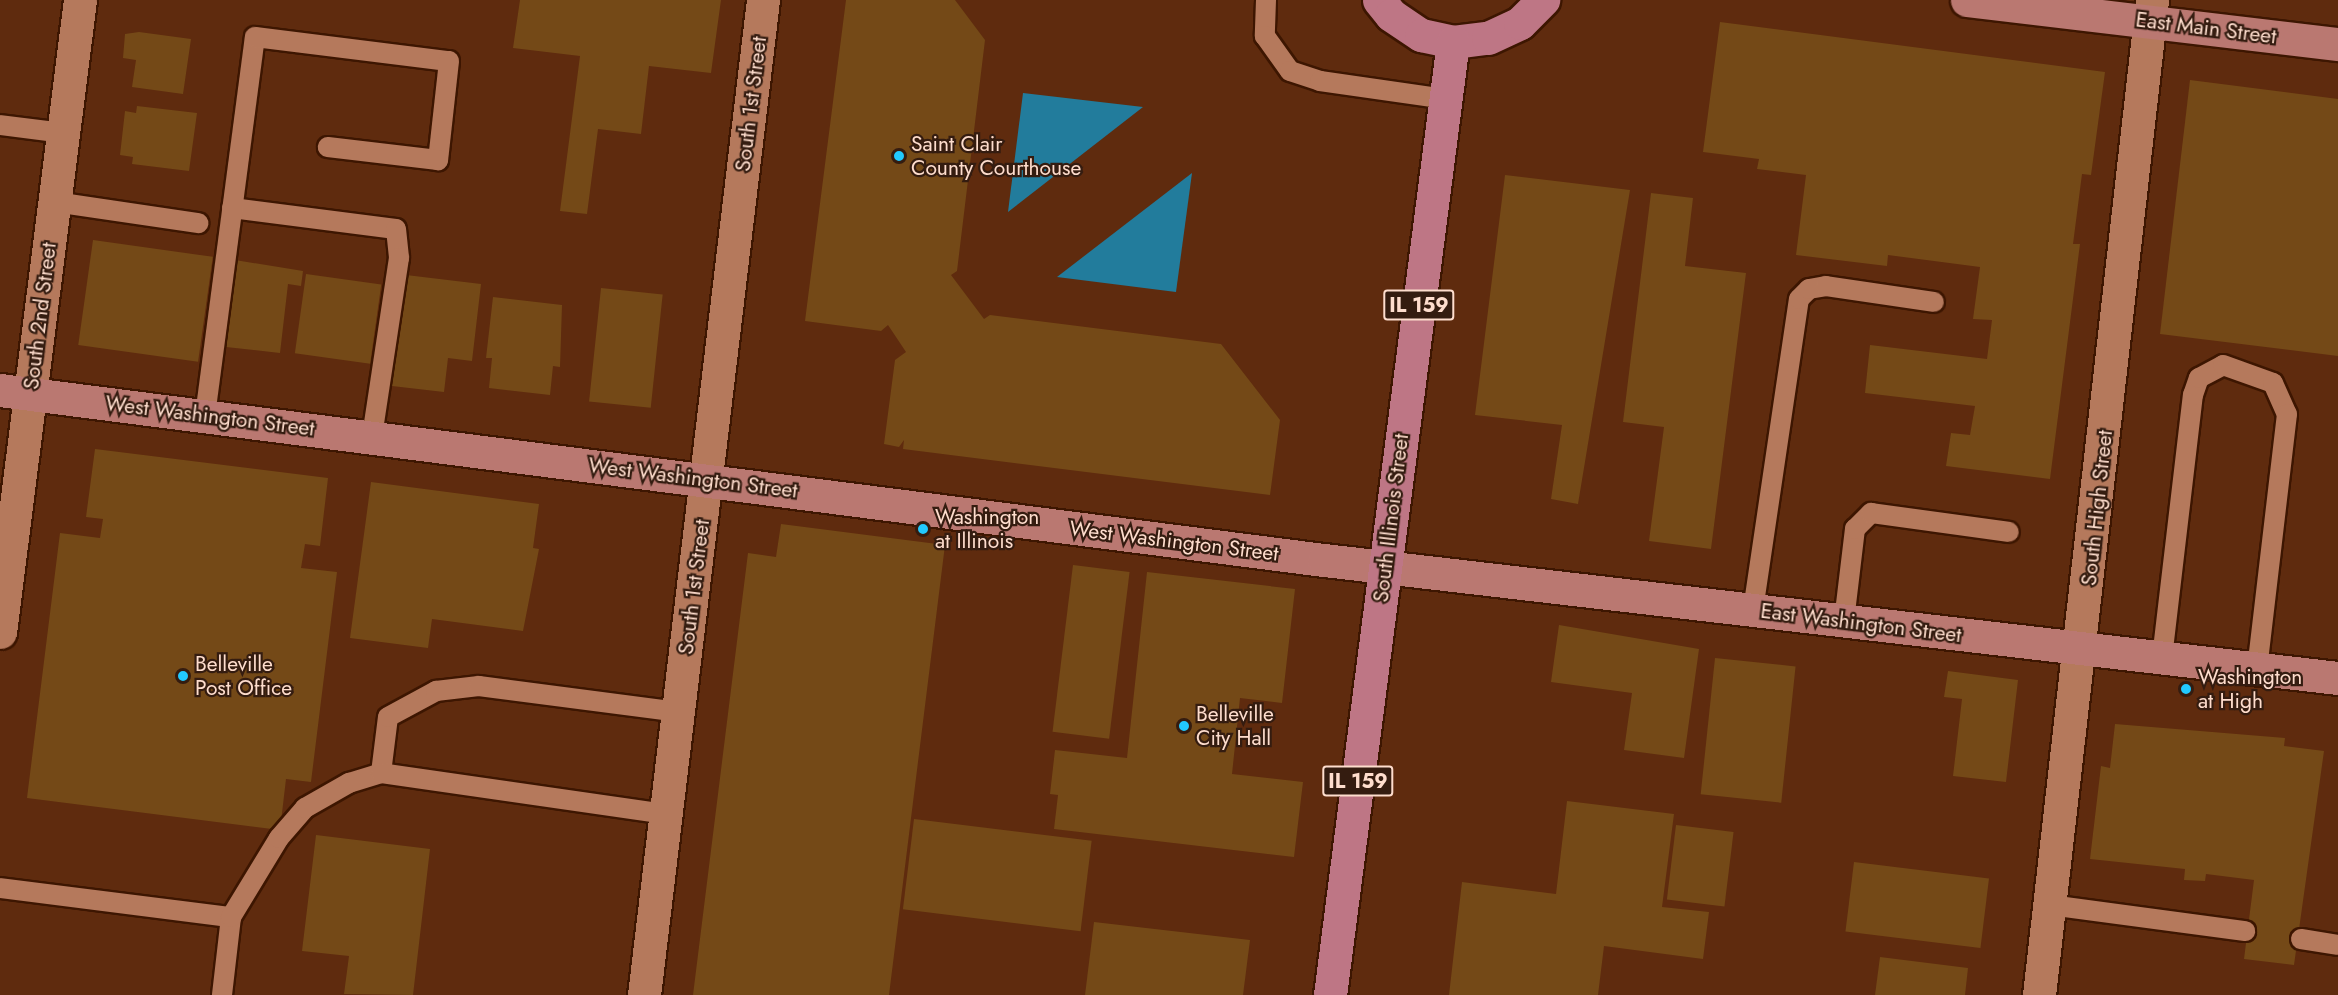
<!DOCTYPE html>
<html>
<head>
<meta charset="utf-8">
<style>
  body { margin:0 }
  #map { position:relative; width:2338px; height:995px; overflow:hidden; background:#5f2b0e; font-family:Jost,sans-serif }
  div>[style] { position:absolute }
  .water>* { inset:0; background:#227c9c }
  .building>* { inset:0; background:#744917; transform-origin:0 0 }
  .roads { filter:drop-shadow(2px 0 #3d1601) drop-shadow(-2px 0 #3d1601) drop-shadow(0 2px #3d1601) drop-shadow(0 -2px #3d1601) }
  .lane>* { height:20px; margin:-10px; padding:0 10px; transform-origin:10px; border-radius:10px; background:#b5795c }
  .street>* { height:33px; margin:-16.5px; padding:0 16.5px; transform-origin:16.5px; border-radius:16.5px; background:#b5795c }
  .secondary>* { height:33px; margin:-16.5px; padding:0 16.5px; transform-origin:16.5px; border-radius:16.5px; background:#ba7871 }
  .primary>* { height:33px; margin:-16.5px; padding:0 16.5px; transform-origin:16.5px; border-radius:16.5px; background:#be7685 }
  .dots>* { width:16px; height:16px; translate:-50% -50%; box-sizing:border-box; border:3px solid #341c10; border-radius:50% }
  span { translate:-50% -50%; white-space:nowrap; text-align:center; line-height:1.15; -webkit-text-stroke:4.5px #341c10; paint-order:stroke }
  .shield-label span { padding:2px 4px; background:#341c10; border:2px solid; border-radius:4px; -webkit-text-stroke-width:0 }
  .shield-label { font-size:20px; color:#feddcd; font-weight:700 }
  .street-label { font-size:21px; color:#feddcd }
  .poi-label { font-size:21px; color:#feddcd }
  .left { translate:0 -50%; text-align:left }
</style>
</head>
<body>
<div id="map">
  <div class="water">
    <i style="clip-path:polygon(1023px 93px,1143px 107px,1008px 212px)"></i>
    <i style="clip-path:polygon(1192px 173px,1176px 292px,1057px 277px)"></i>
  </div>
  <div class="building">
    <i style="clip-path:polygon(520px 0,721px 0,711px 73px,649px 66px,641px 134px,598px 129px,587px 214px,560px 211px,580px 56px,513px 48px)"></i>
    <i style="clip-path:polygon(846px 0,955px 0,985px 40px,957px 271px,951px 275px,984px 319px,990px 315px,1221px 344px,1280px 420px,1270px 495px,903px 449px,904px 440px,899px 447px,884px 444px,895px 360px,906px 352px,888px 325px,881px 331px,805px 321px)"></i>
    <i style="clip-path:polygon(1720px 22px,2105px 72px,2091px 175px,2082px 174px,2073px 244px,2080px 244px,2050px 479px,1946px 466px,1951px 433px,1970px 435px,1975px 406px,1865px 393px,1870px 345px,1987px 359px,1992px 320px,1973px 319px,1980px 267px,1888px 255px,1887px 266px,1796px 255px,1806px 175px,1757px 169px,1759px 159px,1703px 152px)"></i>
    <i style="clip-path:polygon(139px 32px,191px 39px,183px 94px,132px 87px,136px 60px,123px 58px,125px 34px)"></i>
    <i style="clip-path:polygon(2190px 80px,2338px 99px,2338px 356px,2160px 334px)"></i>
    <i style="clip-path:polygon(137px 106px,197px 113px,189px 171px,132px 164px,133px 157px,120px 155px,125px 111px,136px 113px)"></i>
    <i style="clip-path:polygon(1505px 175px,1630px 190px,1578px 504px,1551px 499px,1562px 425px,1475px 415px)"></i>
    <i style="clip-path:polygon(1651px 193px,1693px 198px,1685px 266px,1746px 273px,1711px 549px,1649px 541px,1664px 427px,1623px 422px)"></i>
    <i style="left:93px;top:240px;width:121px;height:106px;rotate:8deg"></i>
    <i style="clip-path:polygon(235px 260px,303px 271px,301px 286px,288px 284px,280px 353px,226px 347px)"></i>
    <i style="left:306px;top:274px;width:76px;height:80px;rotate:8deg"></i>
    <i style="clip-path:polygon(406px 275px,481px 284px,472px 361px,448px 358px,444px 392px,392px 386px)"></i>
    <i style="left:601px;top:288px;width:62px;height:114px;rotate:6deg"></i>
    <i style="clip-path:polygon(493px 297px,562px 305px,560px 367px,553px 366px,550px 395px,489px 388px,492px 358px,486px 358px)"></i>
    <i style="clip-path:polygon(95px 449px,328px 478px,320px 546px,305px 544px,301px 568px,337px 572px,311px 782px,286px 779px,280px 830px,27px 798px,60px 533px,100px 538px,103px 519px,86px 517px)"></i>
    <i style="clip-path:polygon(371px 482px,539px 504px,533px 548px,539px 549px,523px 631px,432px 619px,428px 648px,350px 638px)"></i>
    <i style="clip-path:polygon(781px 524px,945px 545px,889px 995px,693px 995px,748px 553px,776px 557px)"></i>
    <i style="left:1073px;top:565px;width:57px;height:168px;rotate:7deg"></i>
    <i style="clip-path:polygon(1147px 572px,1295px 589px,1282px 703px,1240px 698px,1232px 774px,1303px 782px,1294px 857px,1054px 829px,1058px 795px,1050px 794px,1055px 750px,1127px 758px)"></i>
    <i style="clip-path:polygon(1559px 625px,1699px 649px,1684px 758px,1624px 750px,1632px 693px,1551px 682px)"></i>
    <i style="left:1715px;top:658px;width:81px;height:137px;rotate:6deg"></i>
    <i style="clip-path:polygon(1948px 671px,2018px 680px,2006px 782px,1953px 776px,1962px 699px,1944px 697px)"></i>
    <i style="clip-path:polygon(2115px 724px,2285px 738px,2284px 746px,2324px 751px,2294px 965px,2244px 959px,2254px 880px,2206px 874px,2205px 881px,2184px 880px,2185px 869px,2090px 859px,2101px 766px,2110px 768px)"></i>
    <i style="clip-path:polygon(1567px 801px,1674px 814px,1662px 907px,1709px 912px,1703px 959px,1604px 946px,1598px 995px,1449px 995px,1462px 882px,1556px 894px)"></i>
    <i style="left:914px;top:819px;width:179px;height:91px;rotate:7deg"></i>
    <i style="left:1676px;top:825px;width:58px;height:75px;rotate:7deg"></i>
    <i style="clip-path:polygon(316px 835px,430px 849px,413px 995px,344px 994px,349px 956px,302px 951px)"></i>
    <i style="left:1854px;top:862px;width:136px;height:70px;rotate:7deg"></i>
    <i style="clip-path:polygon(1094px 922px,1250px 940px,1243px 995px,1085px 995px)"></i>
    <i style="clip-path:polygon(1880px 957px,1968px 968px,1965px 995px,1875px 995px)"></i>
  </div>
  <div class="roads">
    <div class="lane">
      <i style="left:1266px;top:0;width:36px;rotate:92deg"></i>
      <i style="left:1265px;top:36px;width:43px;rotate:54.5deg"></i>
      <i style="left:1290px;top:71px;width:32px;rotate:18deg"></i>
      <i style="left:1320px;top:81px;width:126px;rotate:8.2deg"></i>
      <i style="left:0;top:125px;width:64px;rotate:7.2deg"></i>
      <i style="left:55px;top:202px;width:145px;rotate:8.4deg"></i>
      <i style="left:232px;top:208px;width:165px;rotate:7.3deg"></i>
      <i style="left:396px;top:229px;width:29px;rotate:84deg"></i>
      <i style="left:399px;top:258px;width:181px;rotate:98.6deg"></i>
      <i style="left:205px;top:416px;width:382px;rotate:-82.5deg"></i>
      <i style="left:255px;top:37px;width:195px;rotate:7.1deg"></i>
      <i style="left:449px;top:61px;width:100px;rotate:96.3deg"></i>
      <i style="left:438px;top:160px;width:111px;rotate:-173.3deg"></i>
      <i style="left:1753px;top:610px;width:314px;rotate:-81.6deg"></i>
      <i style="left:1799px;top:299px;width:14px;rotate:-45deg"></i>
      <i style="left:1809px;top:289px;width:17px;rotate:-10deg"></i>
      <i style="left:1826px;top:286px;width:109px;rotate:8.4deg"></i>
      <i style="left:1844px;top:621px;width:93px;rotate:-83.2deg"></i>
      <i style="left:1855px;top:529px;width:23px;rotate:-45deg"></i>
      <i style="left:1871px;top:513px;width:139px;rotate:7.8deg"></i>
      <i style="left:2162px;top:658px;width:265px;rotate:-83.3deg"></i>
      <i style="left:2193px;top:395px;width:18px;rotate:-71deg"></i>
      <i style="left:2199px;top:378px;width:27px;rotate:-28deg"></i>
      <i style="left:2223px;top:365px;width:53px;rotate:19.8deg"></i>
      <i style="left:2273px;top:383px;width:34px;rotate:66deg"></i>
      <i style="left:2287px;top:414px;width:257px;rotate:96.7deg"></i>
      <i style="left:381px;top:773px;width:56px;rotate:-82.9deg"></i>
      <i style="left:388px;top:717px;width:55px;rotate:-28.4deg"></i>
      <i style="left:436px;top:691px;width:43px;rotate:-6.6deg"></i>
      <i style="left:479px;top:686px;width:202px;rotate:7.4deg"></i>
      <i style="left:0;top:888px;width:233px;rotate:7.2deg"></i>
      <i style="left:231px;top:917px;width:79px;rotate:96.6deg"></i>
      <i style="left:2050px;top:905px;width:197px;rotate:7.6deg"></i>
      <i style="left:231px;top:917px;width:92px;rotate:-58.7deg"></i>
      <i style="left:279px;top:838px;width:40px;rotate:-49deg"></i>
      <i style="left:305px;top:808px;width:51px;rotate:-29.6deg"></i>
      <i style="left:349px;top:783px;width:34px;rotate:-17deg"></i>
      <i style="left:381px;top:773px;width:289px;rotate:8.2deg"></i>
      <i style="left:2301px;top:939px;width:37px;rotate:9deg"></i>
    </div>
    <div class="street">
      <i style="left:0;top:632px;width:637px;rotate:-82.79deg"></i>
      <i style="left:644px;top:995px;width:1002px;rotate:-83.18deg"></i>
      <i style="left:2039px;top:995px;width:1001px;rotate:-83.52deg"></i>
    </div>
    <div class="secondary">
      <i style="left:1967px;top:0;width:374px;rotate:6.8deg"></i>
      <i style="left:0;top:390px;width:1335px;rotate:7.32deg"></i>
      <i style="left:1324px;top:560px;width:1021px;rotate:6.64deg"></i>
    </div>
    <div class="primary">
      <i style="left:1379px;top:0;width:19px;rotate:51deg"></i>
      <i style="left:1391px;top:15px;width:36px;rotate:34deg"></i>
      <i style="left:1421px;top:35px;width:33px;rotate:12deg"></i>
      <i style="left:1453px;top:42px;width:35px;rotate:-7deg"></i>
      <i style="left:1488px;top:38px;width:35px;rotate:-25deg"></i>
      <i style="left:1520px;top:23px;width:33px;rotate:-45deg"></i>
      <i style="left:1330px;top:995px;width:961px;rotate:-82.65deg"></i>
    </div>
  </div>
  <div class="dots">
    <i style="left:899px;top:156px;background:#22c9fe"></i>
    <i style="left:923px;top:529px;background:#22c9fe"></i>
    <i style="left:183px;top:676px;background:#22c9fe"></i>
    <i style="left:2186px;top:689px;background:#22c9fe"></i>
    <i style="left:1184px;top:726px;background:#22c9fe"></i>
  </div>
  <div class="shield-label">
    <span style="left:1419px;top:305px">IL 159</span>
    <span style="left:1358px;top:781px">IL 159</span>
  </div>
  <div class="street-label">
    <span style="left:2206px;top:28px;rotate:7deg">East Main Street</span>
    <span style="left:751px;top:104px;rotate:-83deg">South 1st Street</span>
    <span style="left:40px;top:316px;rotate:-83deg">South 2nd Street</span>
    <span style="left:210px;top:416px;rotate:7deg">West Washington Street</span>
    <span style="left:693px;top:478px;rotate:7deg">West Washington Street</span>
    <span style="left:2097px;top:508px;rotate:-84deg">South High Street</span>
    <span style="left:1391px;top:518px;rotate:-83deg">South Illinois Street</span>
    <span style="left:1174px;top:541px;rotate:7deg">West Washington Street</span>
    <span style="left:694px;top:587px;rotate:-83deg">South 1st Street</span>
    <span style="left:1861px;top:623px;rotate:7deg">East Washington Street</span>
  </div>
  <div class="poi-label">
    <span class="left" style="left:911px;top:156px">Saint Clair<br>County Courthouse</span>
    <span class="left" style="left:935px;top:529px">Washington<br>at Illinois</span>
    <span class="left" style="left:195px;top:676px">Belleville<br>Post Office</span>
    <span class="left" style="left:2198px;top:689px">Washington<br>at High</span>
    <span class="left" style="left:1196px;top:726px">Belleville<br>City Hall</span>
  </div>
</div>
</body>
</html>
